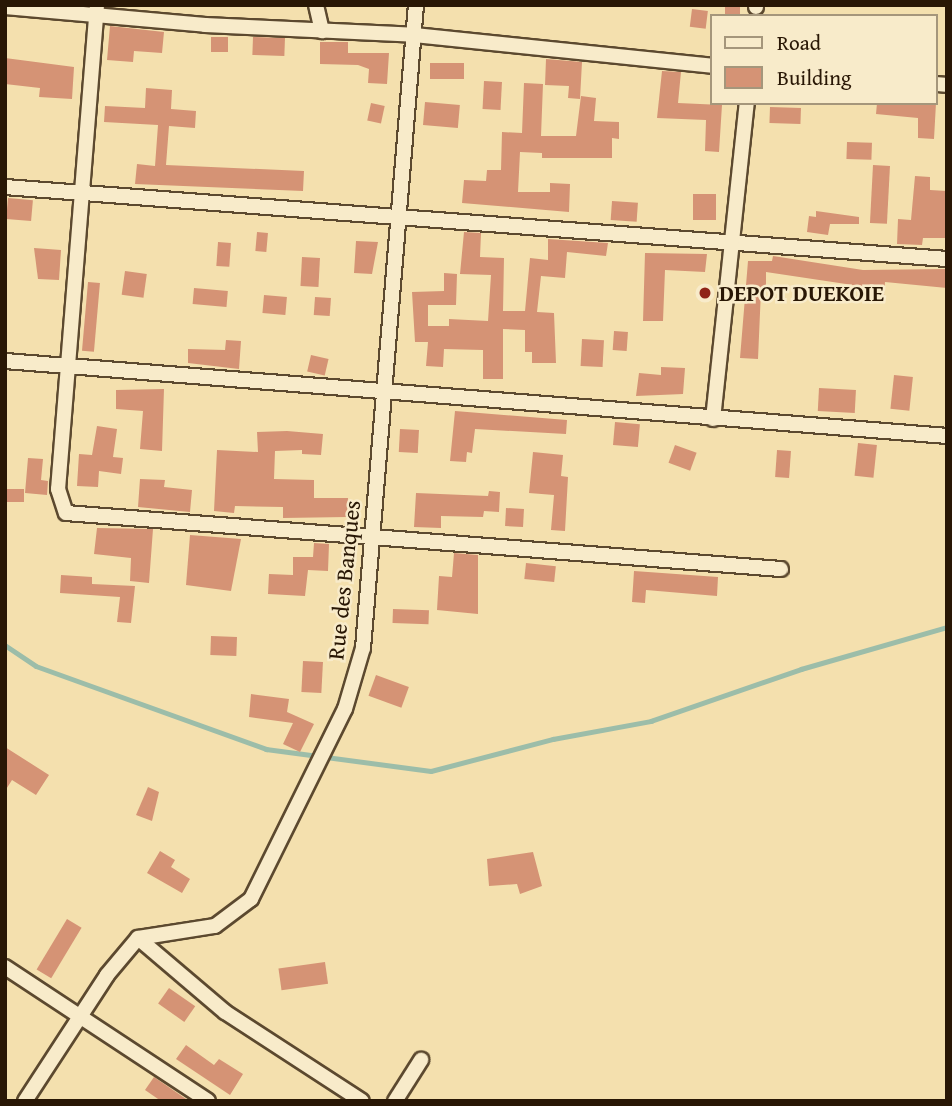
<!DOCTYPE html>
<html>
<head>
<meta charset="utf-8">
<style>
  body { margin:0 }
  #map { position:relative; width:952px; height:1106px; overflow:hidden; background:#f4e0ae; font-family:"Gentium Book Plus",serif }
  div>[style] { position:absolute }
  .stream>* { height:4.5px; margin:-2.25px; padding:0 2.25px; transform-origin:2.25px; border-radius:2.25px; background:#9cbda9 }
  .building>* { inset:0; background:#d59375; transform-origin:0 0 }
  .roads { filter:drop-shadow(2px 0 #5c492f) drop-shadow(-2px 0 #5c492f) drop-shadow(0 2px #5c492f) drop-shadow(0 -2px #5c492f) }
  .minor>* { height:14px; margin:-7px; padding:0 7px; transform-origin:7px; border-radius:7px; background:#f8ebca }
  .dots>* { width:19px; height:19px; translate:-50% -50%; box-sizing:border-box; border:4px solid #f8ebca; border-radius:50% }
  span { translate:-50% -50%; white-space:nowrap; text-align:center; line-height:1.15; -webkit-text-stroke:5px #f8ebca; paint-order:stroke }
  .poi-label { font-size:23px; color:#291705; font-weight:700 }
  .left { translate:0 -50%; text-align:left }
  .street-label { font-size:23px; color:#291705 }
  .frame { position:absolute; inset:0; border:7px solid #291705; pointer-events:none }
  .legend { position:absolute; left:710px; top:14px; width:228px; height:91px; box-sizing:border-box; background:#f8ebca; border:2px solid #a5967b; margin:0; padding:9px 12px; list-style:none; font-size:21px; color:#291705 }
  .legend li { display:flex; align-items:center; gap:14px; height:35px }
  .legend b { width:35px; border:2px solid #a5967b }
</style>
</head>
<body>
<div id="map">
  <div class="stream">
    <i style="left:5px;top:645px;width:37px;rotate:34deg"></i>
    <i style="left:36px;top:666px;width:245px;rotate:19.8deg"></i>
    <i style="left:266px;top:749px;width:166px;rotate:7.6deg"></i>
    <i style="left:431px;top:771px;width:126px;rotate:-14.7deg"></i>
    <i style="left:553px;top:739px;width:100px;rotate:-10.4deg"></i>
    <i style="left:651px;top:721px;width:159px;rotate:-19.1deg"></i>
    <i style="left:801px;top:669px;width:152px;rotate:-16deg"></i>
  </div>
  <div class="building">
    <i style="left:725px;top:5px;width:15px;height:11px"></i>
    <i style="left:692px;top:9px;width:16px;height:18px;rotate:7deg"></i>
    <i style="clip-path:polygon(110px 26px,164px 32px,162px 53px,134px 51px,133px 62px,107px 60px)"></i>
    <i style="left:211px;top:37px;width:17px;height:15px"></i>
    <i style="left:253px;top:37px;width:32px;height:18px;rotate:2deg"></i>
    <i style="clip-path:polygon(320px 42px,348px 42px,348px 53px,389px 53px,387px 84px,368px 83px,369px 69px,358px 65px,320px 64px)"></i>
    <i style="clip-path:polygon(5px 58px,74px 67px,72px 99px,39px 97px,40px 88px,5px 84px)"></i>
    <i style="clip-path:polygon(546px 59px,582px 62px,580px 99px,568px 98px,569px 86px,545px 85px)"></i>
    <i style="left:430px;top:63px;width:34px;height:16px"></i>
    <i style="clip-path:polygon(662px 71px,681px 72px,678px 103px,722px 105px,719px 152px,705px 151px,706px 120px,657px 118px)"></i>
    <i style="left:484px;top:81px;width:18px;height:28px;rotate:3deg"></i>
    <i style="clip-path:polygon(524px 83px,543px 84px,541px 136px,576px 136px,581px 96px,596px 98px,594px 121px,619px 122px,619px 139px,612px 138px,612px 158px,542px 158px,542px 153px,520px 152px,518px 192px,550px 192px,550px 183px,570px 184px,569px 212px,462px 203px,464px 180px,486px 181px,487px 170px,501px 170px,502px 132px,522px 133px)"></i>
    <i style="clip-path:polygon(146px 88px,172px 90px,171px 109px,196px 111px,195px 128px,169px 126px,166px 165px,304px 171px,303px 191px,135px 184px,137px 164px,155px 166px,158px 125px,104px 122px,105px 106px,145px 108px)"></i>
    <i style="left:425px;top:102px;width:35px;height:23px;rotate:5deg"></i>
    <i style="left:371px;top:103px;width:14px;height:18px;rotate:12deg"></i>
    <i style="clip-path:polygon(877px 103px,936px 103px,934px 139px,918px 138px,918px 118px,876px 114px)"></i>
    <i style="left:770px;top:107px;width:31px;height:16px;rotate:2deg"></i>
    <i style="left:847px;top:142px;width:25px;height:17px;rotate:2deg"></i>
    <i style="left:873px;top:165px;width:17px;height:58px;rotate:3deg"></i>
    <i style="clip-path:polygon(915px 176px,930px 177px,930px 190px,947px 191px,947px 238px,923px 238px,922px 245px,897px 244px,898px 219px,911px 220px)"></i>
    <i style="left:693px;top:194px;width:23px;height:26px"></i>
    <i style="left:8px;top:198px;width:25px;height:21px;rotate:5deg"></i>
    <i style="left:612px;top:201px;width:26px;height:19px;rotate:4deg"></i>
    <i style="clip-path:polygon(816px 211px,859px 217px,859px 224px,830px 224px,828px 235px,807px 232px,809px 216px,816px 217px)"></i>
    <i style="left:257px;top:232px;width:11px;height:19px;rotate:5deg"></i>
    <i style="clip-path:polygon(464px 232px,481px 233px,480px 257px,504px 258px,503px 311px,525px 311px,530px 258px,548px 260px,548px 239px,608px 243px,606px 256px,567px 252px,565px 278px,541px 276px,537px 312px,554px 313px,556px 363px,532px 363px,532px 352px,525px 352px,525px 330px,503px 329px,503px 379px,483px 379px,483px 350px,444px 349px,443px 367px,426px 366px,428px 342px,415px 342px,412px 292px,444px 291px,444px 273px,457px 274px,456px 305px,428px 305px,428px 326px,449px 326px,449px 319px,488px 321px,491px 275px,460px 274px)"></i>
    <i style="clip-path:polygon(356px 241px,378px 242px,372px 274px,354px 273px)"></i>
    <i style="left:218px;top:242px;width:13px;height:24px;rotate:4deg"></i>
    <i style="clip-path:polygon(34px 248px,61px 250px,59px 280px,38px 279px)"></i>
    <i style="clip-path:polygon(645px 253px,707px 254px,705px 272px,665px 270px,663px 321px,643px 321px)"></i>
    <i style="clip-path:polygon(773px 256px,863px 270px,947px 269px,947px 288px,885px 282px,884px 297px,866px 297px,866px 287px,766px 272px,766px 290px,761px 290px,758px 359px,740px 358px,748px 261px,772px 261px)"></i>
    <i style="left:302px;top:257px;width:18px;height:29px;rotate:3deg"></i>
    <i style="left:125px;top:271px;width:22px;height:24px;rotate:8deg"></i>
    <i style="left:88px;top:282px;width:12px;height:69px;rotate:5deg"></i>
    <i style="left:194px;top:288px;width:34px;height:16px;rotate:5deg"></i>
    <i style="left:264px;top:295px;width:23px;height:18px;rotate:5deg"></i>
    <i style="left:315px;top:297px;width:16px;height:18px;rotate:4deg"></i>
    <i style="left:614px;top:331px;width:14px;height:19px;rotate:4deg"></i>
    <i style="left:582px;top:339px;width:22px;height:27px;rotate:3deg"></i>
    <i style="clip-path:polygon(226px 340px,241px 341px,239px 369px,188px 363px,188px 349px,225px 350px)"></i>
    <i style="left:311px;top:355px;width:18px;height:17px;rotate:13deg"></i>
    <i style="clip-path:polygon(661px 367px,685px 368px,683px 394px,636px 396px,639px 373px,661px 375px)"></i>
    <i style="left:894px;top:375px;width:19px;height:34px;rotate:6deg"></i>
    <i style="left:819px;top:388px;width:37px;height:23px;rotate:3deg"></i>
    <i style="clip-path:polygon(164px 389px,162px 451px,140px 449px,143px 411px,116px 409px,116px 390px)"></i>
    <i style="clip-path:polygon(455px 411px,567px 420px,566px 434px,475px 429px,472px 453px,467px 452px,466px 462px,450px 461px)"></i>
    <i style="left:615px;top:422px;width:25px;height:23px;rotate:5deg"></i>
    <i style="clip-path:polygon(97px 426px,117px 429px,113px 457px,123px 458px,121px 474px,99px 471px,98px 487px,77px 486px,79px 454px,92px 455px)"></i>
    <i style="left:400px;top:429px;width:19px;height:23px;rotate:3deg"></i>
    <i style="clip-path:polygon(287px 431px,323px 434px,321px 455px,302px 454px,302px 450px,275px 451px,274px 479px,314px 480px,314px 498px,348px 498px,347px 517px,283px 518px,283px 507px,235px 506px,234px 513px,214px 511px,217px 450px,258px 452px,257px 432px)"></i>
    <i style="left:858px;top:443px;width:19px;height:33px;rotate:6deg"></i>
    <i style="left:675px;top:445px;width:23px;height:19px;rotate:20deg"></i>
    <i style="left:777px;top:450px;width:14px;height:27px;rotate:4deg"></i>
    <i style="clip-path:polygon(533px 452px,563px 455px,561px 476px,568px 477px,565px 531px,551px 530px,554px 495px,529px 493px)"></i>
    <i style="clip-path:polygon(28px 458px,43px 459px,41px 480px,48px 481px,47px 495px,25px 493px)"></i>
    <i style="clip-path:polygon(140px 479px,165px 480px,164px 487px,192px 490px,190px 512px,138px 507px)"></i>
    <i style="left:5px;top:489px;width:19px;height:13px"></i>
    <i style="clip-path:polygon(489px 491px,500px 492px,499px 512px,484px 511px,483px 517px,441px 516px,441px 528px,414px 527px,416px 493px,488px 496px)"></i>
    <i style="left:506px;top:508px;width:18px;height:18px;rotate:3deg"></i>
    <i style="clip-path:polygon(97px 528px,153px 529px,149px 583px,130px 581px,131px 558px,94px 554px)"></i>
    <i style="clip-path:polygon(190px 535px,241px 539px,231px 591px,186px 585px)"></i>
    <i style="clip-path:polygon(314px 543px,329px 544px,328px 571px,308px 570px,305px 596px,268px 594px,269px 574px,293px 575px,293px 557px,313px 557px)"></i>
    <i style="clip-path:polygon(454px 553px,478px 555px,478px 614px,437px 610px,439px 576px,452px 577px)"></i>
    <i style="left:526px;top:563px;width:30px;height:16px;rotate:6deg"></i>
    <i style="clip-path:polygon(634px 571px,718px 577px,717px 596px,646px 590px,645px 603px,632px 602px)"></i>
    <i style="clip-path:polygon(61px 575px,92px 577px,92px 584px,135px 586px,131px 623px,117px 622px,120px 597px,60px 593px)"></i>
    <i style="left:393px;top:609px;width:36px;height:14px;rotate:2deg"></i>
    <i style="left:211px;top:636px;width:26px;height:19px;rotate:2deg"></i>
    <i style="left:303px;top:661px;width:20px;height:31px;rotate:3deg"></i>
    <i style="left:376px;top:675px;width:35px;height:22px;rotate:20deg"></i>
    <i style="clip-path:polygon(251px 694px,289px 699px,287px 712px,314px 724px,300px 752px,283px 744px,293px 723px,249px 717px)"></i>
    <i style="clip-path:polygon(5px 747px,49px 775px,36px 795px,12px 780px,5px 791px)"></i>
    <i style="clip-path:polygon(148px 787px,159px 792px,152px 821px,136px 815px)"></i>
    <i style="clip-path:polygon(160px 851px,175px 860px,171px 867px,190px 879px,182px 893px,147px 873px)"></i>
    <i style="clip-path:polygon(533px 852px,542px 886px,520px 894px,517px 884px,489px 886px,487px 859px)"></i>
    <i style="left:67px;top:919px;width:17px;height:59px;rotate:31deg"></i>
    <i style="left:325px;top:962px;width:22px;height:47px;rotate:82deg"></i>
    <i style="left:169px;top:988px;width:32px;height:19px;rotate:35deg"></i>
    <i style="clip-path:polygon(186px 1045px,214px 1065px,219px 1059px,243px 1074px,230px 1095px,176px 1059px)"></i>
    <i style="clip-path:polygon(154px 1077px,189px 1101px,161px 1101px,145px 1090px)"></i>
  </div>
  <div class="roads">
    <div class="minor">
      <i style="left:97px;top:5px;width:486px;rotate:94.6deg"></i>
      <i style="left:58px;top:489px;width:25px;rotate:72deg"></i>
      <i style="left:66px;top:513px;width:717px;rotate:4.48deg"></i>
      <i style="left:316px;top:5px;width:27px;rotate:77deg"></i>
      <i style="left:756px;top:5px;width:2px;rotate:90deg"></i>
      <i style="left:5px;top:7px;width:201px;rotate:5.1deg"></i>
      <i style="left:205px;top:25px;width:209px;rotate:2.7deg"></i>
      <i style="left:414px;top:35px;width:300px;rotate:5.9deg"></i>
      <i style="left:936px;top:84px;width:11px;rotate:5deg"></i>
      <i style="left:5px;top:187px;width:945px;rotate:4.37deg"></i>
      <i style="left:5px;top:361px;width:945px;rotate:4.55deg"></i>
      <i style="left:713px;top:419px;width:318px;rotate:-83.9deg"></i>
      <i style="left:138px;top:938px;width:114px;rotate:40.4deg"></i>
      <i style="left:225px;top:1012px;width:163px;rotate:33deg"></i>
      <i style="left:5px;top:967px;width:243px;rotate:33.4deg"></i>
      <i style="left:25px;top:1101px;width:150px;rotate:-56.9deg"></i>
      <i style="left:107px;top:975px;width:48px;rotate:-50deg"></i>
      <i style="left:138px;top:938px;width:78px;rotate:-8.9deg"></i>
      <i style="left:215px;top:926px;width:45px;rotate:-36.9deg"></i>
      <i style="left:251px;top:899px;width:212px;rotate:-63.7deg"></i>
      <i style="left:345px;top:709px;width:64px;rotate:-73.6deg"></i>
      <i style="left:363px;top:648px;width:645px;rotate:-85.29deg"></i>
      <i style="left:395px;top:1101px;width:49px;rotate:-57.6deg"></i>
    </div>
  </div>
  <div class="dots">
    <i style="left:705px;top:293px;background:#8f2418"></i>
  </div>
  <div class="poi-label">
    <span class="left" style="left:719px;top:293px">DEPOT DUEKOIE</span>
  </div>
  <div class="street-label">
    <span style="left:344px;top:580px;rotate:-84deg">Rue des Banques</span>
  </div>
  <div class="frame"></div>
  <ul class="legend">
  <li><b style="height:9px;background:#f8ebca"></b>Road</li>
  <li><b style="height:19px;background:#d59375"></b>Building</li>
  </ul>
</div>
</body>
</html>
